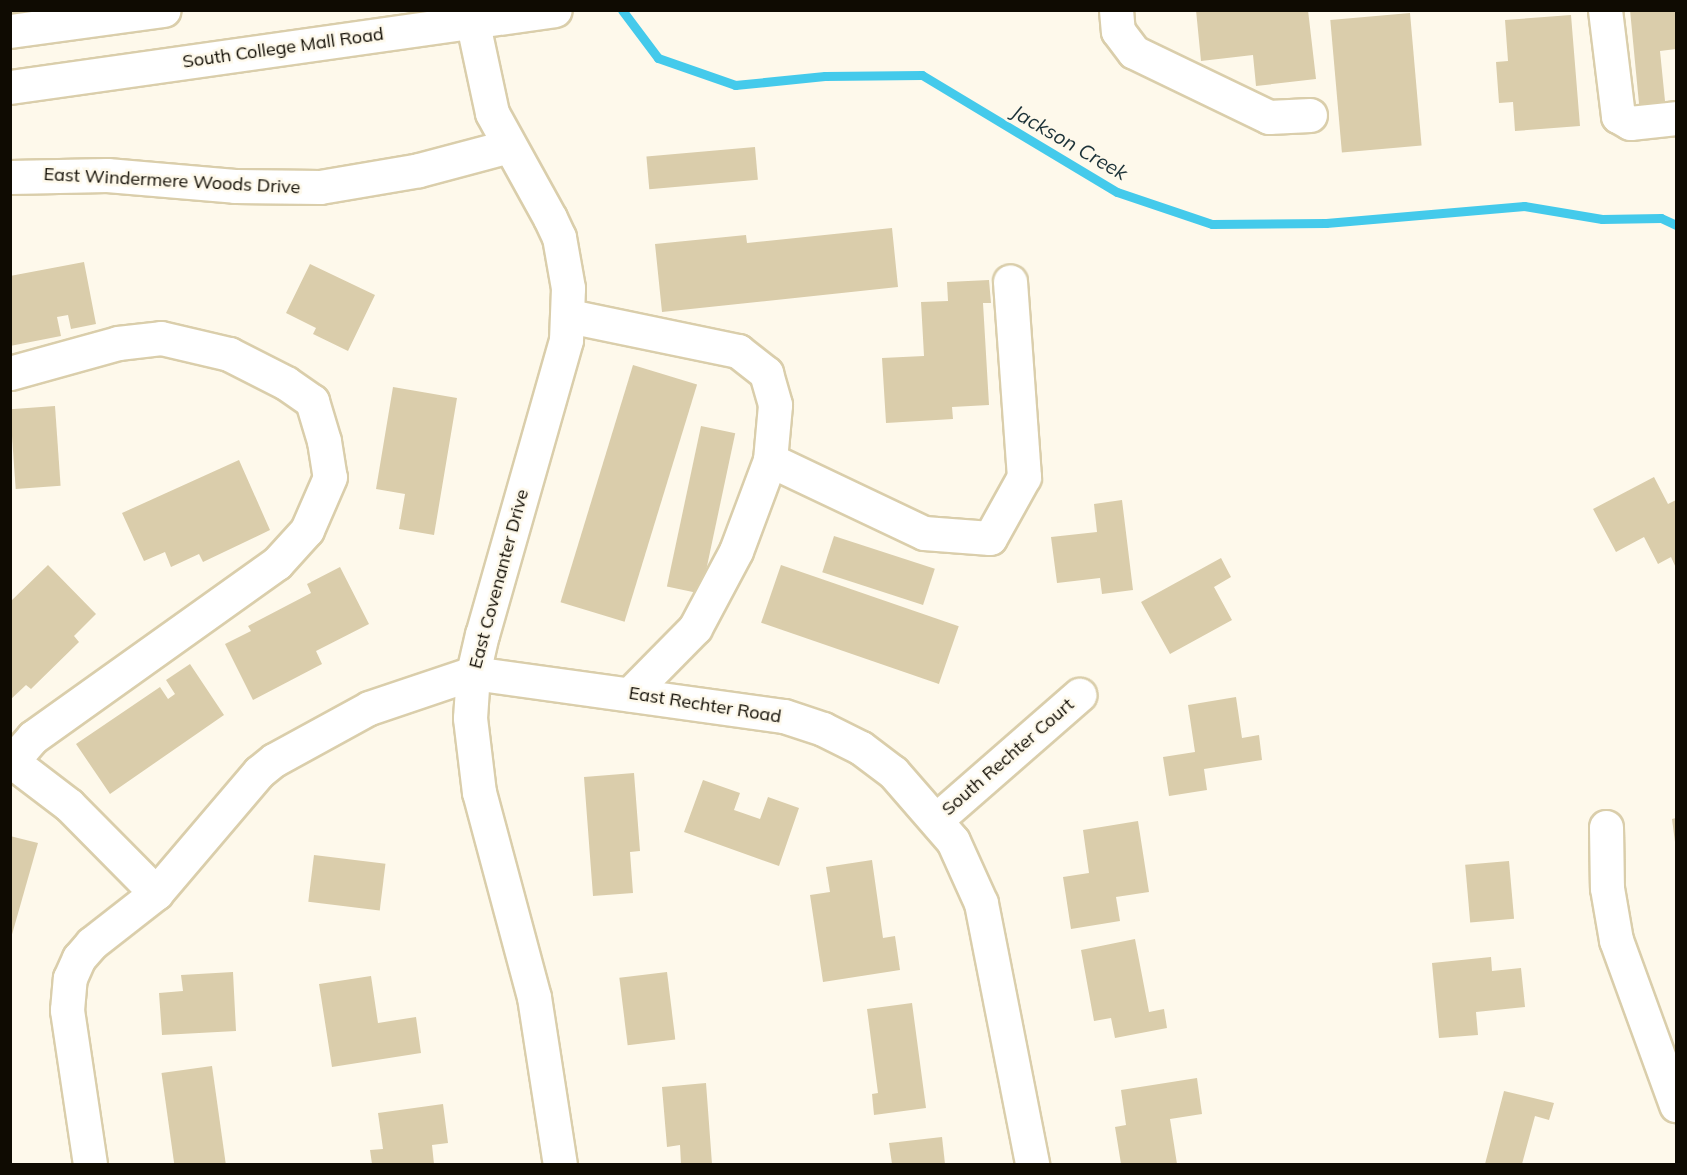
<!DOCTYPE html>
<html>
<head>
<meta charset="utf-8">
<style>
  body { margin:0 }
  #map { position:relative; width:1687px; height:1175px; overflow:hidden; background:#fef9eb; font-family:Mulish,sans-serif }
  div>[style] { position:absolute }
  .stream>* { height:9px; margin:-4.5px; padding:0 4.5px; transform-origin:4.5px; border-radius:4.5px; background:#44caeb }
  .building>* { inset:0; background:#dacdab; transform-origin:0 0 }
  .roads { filter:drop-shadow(2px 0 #daceab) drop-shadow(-2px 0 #daceab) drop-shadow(0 2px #daceab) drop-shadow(0 -2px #daceab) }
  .minor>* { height:33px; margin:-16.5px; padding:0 16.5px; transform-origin:16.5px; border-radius:16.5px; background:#fff }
  .major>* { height:33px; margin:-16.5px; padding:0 16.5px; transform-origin:16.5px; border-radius:16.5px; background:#fff }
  span { translate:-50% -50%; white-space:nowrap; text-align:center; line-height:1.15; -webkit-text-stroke:5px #fef9eb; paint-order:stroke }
  .street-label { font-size:18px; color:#0f0b02 }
  .water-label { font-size:20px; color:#1b3137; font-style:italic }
  .frame { position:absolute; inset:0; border:12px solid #0f0b02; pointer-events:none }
</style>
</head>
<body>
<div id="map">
  <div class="stream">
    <i style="left:622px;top:10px;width:60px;rotate:53.1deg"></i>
    <i style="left:658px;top:58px;width:82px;rotate:19.3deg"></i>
    <i style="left:735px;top:85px;width:90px;rotate:-5.7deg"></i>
    <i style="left:825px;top:76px;width:97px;rotate:-0.6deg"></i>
    <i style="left:922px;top:75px;width:227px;rotate:31deg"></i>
    <i style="left:1117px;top:192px;width:100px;rotate:18.6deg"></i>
    <i style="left:1212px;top:224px;width:114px;rotate:-0.5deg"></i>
    <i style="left:1326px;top:223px;width:199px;rotate:-4.9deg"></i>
    <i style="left:1524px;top:206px;width:79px;rotate:9.5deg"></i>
    <i style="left:1602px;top:219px;width:59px;rotate:-1deg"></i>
    <i style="left:1661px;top:218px;width:17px;rotate:25deg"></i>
  </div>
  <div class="building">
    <i style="clip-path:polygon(1196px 10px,1308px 10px,1316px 79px,1256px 86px,1253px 55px,1201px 61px)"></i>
    <i style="clip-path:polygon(1630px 10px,1676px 10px,1676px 49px,1660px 51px,1666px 111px,1640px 114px)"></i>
    <i style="left:1410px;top:13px;width:133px;height:80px;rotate:85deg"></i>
    <i style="clip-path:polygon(1571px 15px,1580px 126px,1515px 131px,1513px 102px,1499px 103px,1496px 62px,1508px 61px,1505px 20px)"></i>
    <i style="left:755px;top:147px;width:33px;height:109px;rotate:85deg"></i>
    <i style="clip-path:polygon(892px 228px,898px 287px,662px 312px,655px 244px,746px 235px,747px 243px)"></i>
    <i style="clip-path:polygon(84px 262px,96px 324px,71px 329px,68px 315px,57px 317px,61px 336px,10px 346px,10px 276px)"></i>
    <i style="clip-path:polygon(310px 264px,375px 295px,348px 351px,313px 334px,316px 328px,286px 313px)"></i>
    <i style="clip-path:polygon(989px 280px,991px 303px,983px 303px,989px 405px,952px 407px,953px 419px,886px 423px,882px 358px,924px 356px,921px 302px,948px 301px,947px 282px)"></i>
    <i style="left:633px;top:365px;width:67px;height:248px;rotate:17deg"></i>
    <i style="clip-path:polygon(393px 387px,457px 398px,434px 535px,399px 529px,405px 494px,376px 489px)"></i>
    <i style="left:55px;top:406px;width:80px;height:45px;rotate:86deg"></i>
    <i style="left:701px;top:426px;width:35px;height:164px;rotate:12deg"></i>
    <i style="clip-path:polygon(239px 460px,270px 530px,203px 562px,199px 554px,171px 567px,165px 552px,144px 561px,122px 513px)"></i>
    <i style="clip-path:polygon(1654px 477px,1668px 504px,1676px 500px,1676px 568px,1671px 557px,1658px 564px,1644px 537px,1616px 552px,1593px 509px)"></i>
    <i style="clip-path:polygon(1122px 500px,1133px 590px,1102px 594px,1100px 578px,1057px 583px,1051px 537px,1097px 532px,1094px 504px)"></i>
    <i style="left:834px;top:536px;width:106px;height:38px;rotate:18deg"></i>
    <i style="clip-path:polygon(1221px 558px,1231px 577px,1214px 587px,1232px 620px,1170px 654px,1141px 602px)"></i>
    <i style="clip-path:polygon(48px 565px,96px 614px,74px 636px,79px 642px,31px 689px,26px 685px,10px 700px,10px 602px)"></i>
    <i style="left:781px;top:565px;width:188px;height:61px;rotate:19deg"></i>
    <i style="clip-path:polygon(340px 567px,369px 624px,316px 651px,322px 664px,253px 700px,225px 644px,251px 631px,248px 626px,311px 593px,307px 584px)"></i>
    <i style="clip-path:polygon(190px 664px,224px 715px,110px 794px,76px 744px,160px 687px,168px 699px,175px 694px,166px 680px)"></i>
    <i style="clip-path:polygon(1236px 697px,1242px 738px,1259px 735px,1262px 760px,1204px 769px,1207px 790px,1169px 796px,1163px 757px,1195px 752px,1188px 705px)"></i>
    <i style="clip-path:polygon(634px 773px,640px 851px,630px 852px,633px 893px,593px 896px,584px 777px)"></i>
    <i style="clip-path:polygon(703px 780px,740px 793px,734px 810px,760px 819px,768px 797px,799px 808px,779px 866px,684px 832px)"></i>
    <i style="clip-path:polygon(1676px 818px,1676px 842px,1675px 842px,1672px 819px)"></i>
    <i style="clip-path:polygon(1138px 821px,1149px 892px,1116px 897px,1120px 921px,1071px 929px,1063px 877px,1089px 873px,1083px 830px)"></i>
    <i style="clip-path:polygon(10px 836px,38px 843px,11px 938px,10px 938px)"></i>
    <i style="left:314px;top:855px;width:72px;height:47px;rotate:7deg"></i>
    <i style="clip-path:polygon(872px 860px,883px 938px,895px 936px,900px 970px,823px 982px,810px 895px,830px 892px,826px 867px)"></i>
    <i style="left:1509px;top:861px;width:58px;height:44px;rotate:85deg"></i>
    <i style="clip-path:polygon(1135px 939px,1149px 1012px,1164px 1009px,1167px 1028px,1115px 1038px,1111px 1018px,1094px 1021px,1081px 950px)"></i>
    <i style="clip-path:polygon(1491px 957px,1492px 971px,1521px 968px,1525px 1007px,1476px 1012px,1478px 1035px,1439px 1038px,1432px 963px)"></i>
    <i style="clip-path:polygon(233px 972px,236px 1031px,162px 1035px,159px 993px,183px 991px,181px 975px)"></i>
    <i style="left:667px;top:972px;width:68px;height:48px;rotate:83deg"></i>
    <i style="clip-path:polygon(371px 976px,378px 1023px,416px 1017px,421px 1053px,332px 1067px,319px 984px)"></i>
    <i style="clip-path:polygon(912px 1003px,926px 1108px,874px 1115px,872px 1094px,878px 1093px,867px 1009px)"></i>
    <i style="left:212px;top:1066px;width:99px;height:51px;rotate:82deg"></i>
    <i style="clip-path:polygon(1197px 1078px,1202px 1114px,1170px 1119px,1177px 1164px,1121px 1164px,1115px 1127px,1126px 1125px,1121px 1090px)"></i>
    <i style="clip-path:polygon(706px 1083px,712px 1164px,681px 1164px,680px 1145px,667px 1147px,662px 1087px)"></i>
    <i style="clip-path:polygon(1504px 1091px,1554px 1103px,1549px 1120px,1535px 1116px,1522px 1164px,1485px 1164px)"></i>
    <i style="clip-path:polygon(443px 1104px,448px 1143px,432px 1145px,434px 1164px,372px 1164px,370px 1150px,383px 1149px,378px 1113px)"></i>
    <i style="clip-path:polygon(942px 1137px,945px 1164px,892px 1164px,889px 1143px)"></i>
  </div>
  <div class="roads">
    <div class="minor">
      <i style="left:470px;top:10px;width:105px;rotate:77.9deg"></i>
      <i style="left:492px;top:113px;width:120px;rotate:61.1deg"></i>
      <i style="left:550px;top:218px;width:21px;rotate:65deg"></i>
      <i style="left:559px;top:237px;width:52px;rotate:80deg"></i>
      <i style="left:568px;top:288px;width:52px;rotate:92.2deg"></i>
      <i style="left:566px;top:340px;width:306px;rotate:105.9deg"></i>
      <i style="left:482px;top:634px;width:40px;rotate:103deg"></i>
      <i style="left:473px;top:673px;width:45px;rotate:93.8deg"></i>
      <i style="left:470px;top:718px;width:75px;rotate:83.1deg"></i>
      <i style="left:479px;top:792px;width:212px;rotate:75deg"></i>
      <i style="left:534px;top:997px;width:169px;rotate:81.2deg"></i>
      <i style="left:1116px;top:10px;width:21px;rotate:85deg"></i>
      <i style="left:1118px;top:31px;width:26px;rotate:53deg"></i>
      <i style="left:1134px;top:52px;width:150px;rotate:25.7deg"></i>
      <i style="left:1269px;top:117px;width:41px;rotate:-2.8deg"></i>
      <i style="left:1605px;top:10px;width:107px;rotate:83deg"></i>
      <i style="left:1618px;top:116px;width:14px;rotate:30deg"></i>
      <i style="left:1630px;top:123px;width:46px;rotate:-6.2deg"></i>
      <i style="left:10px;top:177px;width:97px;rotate:-1.2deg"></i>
      <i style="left:107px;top:175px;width:128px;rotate:4.9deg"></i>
      <i style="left:235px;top:186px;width:85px;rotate:0.7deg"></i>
      <i style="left:320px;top:187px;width:100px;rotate:-9.7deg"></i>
      <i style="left:419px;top:170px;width:93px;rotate:-14.9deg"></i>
      <i style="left:569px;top:316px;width:173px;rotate:11.7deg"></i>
      <i style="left:738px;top:351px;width:36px;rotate:38deg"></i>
      <i style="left:766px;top:373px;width:33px;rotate:74deg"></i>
      <i style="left:775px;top:405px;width:55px;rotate:95.2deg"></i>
      <i style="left:770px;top:460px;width:97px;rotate:110.5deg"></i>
      <i style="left:736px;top:551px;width:87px;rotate:118deg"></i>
      <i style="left:695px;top:628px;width:93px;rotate:134.6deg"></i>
      <i style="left:10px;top:373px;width:112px;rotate:-15.5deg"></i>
      <i style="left:118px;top:343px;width:43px;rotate:-6.6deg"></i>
      <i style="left:161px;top:338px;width:70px;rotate:13.2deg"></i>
      <i style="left:229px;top:354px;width:64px;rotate:27deg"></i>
      <i style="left:286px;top:383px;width:32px;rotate:35deg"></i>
      <i style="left:312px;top:401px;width:42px;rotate:73.3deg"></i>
      <i style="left:324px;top:441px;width:36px;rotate:81deg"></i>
      <i style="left:330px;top:477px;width:58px;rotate:113.5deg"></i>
      <i style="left:307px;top:530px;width:45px;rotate:132.3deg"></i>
      <i style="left:277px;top:563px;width:300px;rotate:144.5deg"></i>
      <i style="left:33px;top:737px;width:32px;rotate:131deg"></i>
      <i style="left:770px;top:460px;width:170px;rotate:25.4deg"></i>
      <i style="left:924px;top:533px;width:66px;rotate:4.3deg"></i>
      <i style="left:990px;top:538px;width:70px;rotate:-60.9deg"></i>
      <i style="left:1024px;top:477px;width:196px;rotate:-94.1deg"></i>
      <i style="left:10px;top:760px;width:74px;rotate:37.3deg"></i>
      <i style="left:69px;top:805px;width:124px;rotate:45.3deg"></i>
      <i style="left:937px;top:819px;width:189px;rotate:-41.1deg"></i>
      <i style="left:1606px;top:827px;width:61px;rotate:89.1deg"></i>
      <i style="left:1607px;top:888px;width:53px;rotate:80.2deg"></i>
      <i style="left:1616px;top:940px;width:176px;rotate:70deg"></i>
      <i style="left:90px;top:1164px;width:156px;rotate:-98.5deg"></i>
      <i style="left:67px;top:1010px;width:32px;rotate:-85deg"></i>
      <i style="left:70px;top:978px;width:22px;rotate:-66deg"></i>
      <i style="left:79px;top:958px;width:20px;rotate:-49deg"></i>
      <i style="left:92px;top:943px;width:81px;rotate:-38deg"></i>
      <i style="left:156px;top:893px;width:159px;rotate:-49.6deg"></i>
      <i style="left:259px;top:772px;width:19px;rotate:-39deg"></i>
      <i style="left:274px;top:760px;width:108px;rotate:-28.7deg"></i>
      <i style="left:369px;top:708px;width:110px;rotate:-18.6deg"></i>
      <i style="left:473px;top:673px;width:314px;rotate:7.9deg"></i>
      <i style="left:784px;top:716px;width:41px;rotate:18.4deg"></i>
      <i style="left:823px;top:729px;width:42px;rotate:26.6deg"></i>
      <i style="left:861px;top:748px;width:40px;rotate:37deg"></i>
      <i style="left:893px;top:772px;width:91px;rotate:49deg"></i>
      <i style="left:953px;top:841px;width:68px;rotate:65.7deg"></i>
      <i style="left:981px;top:903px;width:266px;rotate:78.9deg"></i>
    </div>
    <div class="major">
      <i style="left:10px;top:31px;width:155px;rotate:-7.8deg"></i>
      <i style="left:10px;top:87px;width:550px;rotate:-8.04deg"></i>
    </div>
  </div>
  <div class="street-label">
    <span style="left:283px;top:48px;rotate:-8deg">South College Mall Road</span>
    <span style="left:172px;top:181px;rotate:3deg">East Windermere Woods Drive</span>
    <span style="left:499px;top:579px;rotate:-75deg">East Covenanter Drive</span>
    <span style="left:705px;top:705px;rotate:9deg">East Rechter Road</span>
    <span style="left:1008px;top:757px;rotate:-41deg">South Rechter Court</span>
  </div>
  <div class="water-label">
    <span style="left:1070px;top:142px;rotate:30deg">Jackson Creek</span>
  </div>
  <div class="frame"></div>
</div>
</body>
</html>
